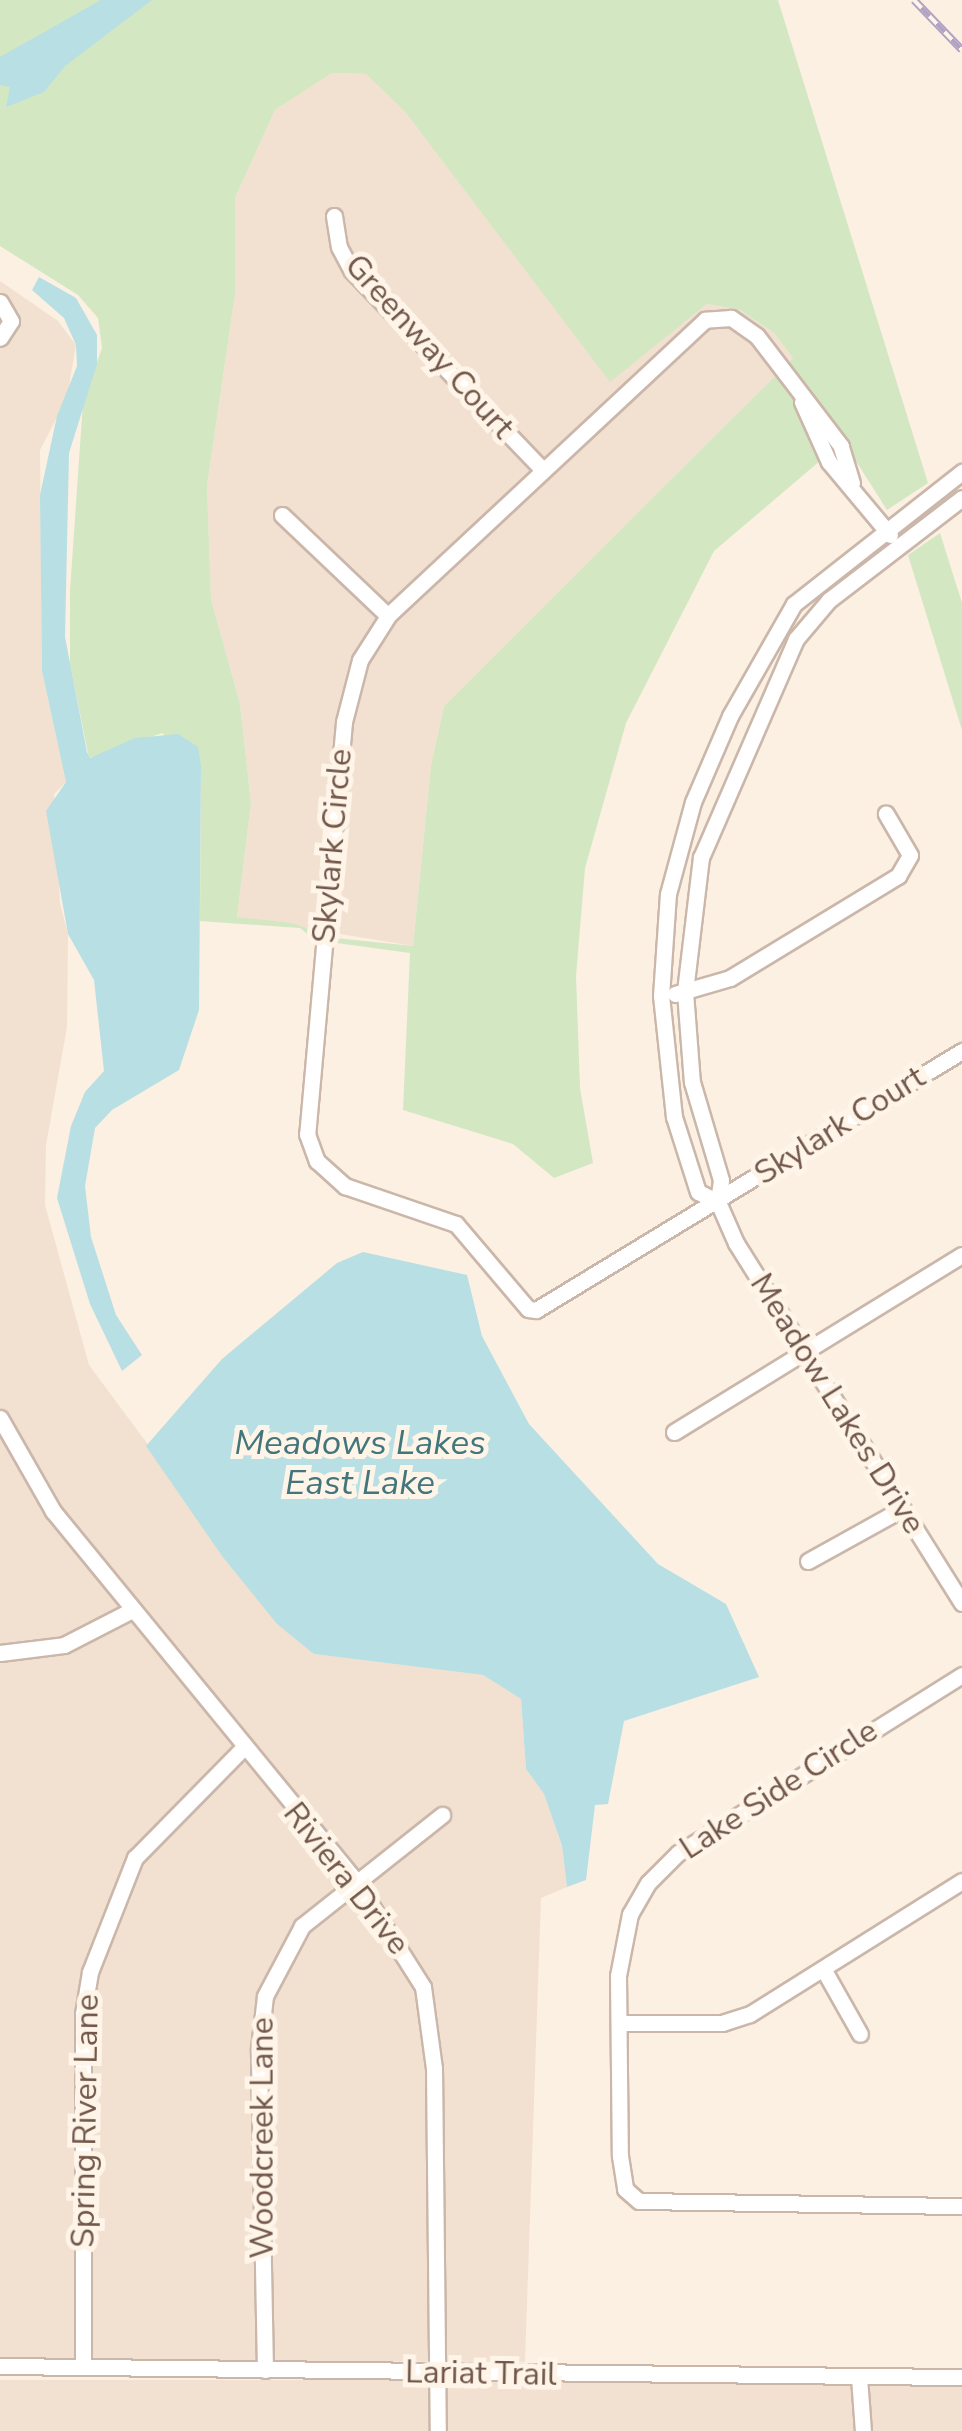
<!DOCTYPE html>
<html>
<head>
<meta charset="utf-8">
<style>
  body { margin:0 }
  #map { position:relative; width:962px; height:2431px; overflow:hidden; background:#fbf0e2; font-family:"Nunito Sans",sans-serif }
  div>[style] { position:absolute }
  .residential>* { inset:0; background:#f2e1d1; transform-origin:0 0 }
  .green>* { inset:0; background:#d3e7c2 }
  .water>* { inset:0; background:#b8dfe3 }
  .roads { filter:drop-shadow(2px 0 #cbb7aa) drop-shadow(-2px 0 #cbb7aa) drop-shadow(0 2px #cbb7aa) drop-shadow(0 -2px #cbb7aa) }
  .minor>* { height:15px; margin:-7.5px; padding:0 7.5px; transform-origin:7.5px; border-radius:7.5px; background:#fff }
  .rail>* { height:8px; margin-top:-4px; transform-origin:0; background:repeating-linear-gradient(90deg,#fef4e8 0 11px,#b2a2c3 0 22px); box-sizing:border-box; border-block:2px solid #b2a2c3 }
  span { translate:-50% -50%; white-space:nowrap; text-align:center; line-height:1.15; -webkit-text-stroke:10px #fef4e8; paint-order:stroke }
  .street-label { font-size:32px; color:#71564a }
  .water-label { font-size:35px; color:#43767c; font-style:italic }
</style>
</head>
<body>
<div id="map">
  <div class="residential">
    <i style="clip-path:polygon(332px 73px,366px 74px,406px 113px,610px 381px,707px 304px,740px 310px,774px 333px,793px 358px,444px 706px,431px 765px,413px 946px,237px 917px,251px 803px,240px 704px,211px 599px,207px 486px,235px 294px,235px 198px,275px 110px)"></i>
    <i style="clip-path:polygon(0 281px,58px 321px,76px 345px,67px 398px,40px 450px,42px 671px,66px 782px,54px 794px,60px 903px,68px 934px,67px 1027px,46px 1145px,45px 1205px,89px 1365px,189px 1500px,194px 1515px,314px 1654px,483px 1675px,521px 1699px,526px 1769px,544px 1794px,562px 1847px,567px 1887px,541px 1898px,525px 2362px,0 2360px)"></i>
    <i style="left:0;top:2380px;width:962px;height:51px"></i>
  </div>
  <div class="green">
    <i style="clip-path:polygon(evenodd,0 0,778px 0,928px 483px,887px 510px,816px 398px,798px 413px,821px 460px,714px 551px,626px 723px,585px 868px,576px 976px,580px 1088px,593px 1163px,554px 1178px,513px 1144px,403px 1110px,410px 953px,315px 940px,300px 928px,200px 921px,201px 766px,162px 733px,89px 758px,70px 664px,70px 591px,83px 402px,102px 348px,98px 318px,78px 295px,0 246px,0 0,332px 73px,366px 74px,406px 113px,610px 382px,707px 304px,740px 310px,774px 333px,793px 358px,444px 706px,431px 765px,413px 946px,335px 938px,292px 923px,237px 917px,251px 803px,240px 704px,211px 599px,207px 486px,235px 294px,235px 198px,275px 110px,332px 73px)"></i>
    <i style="clip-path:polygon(940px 533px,962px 603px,962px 730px,908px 555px)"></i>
  </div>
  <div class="water">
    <i style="clip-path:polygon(101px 0,152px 0,65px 66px,44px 92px,6px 107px,10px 87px,0 85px,0 57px)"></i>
    <i style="clip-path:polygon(39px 277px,76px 298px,97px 335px,97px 364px,69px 453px,65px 637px,87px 752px,90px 758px,135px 738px,178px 734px,198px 747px,201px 766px,199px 1010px,179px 1070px,112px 1110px,95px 1128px,85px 1186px,91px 1237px,116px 1315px,142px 1355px,122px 1371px,90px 1304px,57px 1198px,71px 1126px,85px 1092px,104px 1071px,94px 980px,68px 934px,46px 811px,66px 782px,42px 671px,40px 495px,57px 416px,77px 366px,76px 345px,64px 318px,32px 290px)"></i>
    <i style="clip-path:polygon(363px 1252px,467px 1275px,482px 1336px,529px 1424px,658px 1564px,726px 1604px,759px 1677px,624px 1721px,608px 1804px,595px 1805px,586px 1880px,567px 1887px,562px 1846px,544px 1794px,526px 1769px,521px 1699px,483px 1675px,314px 1654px,277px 1624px,222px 1556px,146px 1446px,222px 1359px,337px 1263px)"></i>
  </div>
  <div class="roads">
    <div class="minor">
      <i style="left:334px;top:216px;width:31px;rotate:81deg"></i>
      <i style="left:339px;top:247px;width:27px;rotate:62deg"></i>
      <i style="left:352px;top:271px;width:274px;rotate:46.2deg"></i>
      <i style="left:0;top:302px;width:22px;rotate:60deg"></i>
      <i style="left:11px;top:321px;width:20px;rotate:123deg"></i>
      <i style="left:802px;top:402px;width:66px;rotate:65.8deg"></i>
      <i style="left:829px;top:462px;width:95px;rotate:50.1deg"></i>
      <i style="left:852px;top:483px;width:39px;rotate:-107deg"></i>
      <i style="left:841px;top:446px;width:138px;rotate:-127.4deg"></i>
      <i style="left:757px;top:336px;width:32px;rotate:-145deg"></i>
      <i style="left:731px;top:318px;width:26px;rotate:176deg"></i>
      <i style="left:705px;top:320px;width:434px;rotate:137deg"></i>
      <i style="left:388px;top:616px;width:52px;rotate:122.5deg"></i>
      <i style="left:360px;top:660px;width:64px;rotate:104.5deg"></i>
      <i style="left:344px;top:722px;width:414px;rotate:95.1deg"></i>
      <i style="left:307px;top:1134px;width:29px;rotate:70deg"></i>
      <i style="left:317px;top:1161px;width:38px;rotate:42deg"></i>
      <i style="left:345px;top:1186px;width:117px;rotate:18.9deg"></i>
      <i style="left:456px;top:1224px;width:111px;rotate:49.7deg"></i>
      <i style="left:528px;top:1309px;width:8px;rotate:7deg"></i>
      <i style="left:536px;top:1310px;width:499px;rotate:-31.3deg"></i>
      <i style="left:962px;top:498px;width:168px;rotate:142.5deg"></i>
      <i style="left:829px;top:600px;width:51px;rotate:130.2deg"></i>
      <i style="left:796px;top:639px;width:238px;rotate:113.5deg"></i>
      <i style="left:701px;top:857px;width:136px;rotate:96.8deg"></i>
      <i style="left:685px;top:992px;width:90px;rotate:85.6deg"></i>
      <i style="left:692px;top:1082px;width:102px;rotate:73.5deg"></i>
      <i style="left:721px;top:1180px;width:22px;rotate:98deg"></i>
      <i style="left:718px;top:1202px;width:45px;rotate:66.3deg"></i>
      <i style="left:736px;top:1243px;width:425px;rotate:57.9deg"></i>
      <i style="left:282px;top:515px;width:146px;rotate:43.6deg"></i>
      <i style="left:675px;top:994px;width:57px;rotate:-16.2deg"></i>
      <i style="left:730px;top:978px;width:197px;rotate:-31.3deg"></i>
      <i style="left:898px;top:876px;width:24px;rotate:-60deg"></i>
      <i style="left:910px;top:855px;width:48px;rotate:-120.3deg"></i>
      <i style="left:718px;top:1202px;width:22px;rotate:-153deg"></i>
      <i style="left:698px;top:1192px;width:79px;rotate:-107.7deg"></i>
      <i style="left:674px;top:1117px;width:122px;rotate:-96.1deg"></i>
      <i style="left:661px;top:996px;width:102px;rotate:-86.1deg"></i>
      <i style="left:668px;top:894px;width:95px;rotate:-74.8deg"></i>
      <i style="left:693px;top:802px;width:94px;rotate:-66.7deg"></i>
      <i style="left:730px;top:716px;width:129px;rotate:-60.3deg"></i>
      <i style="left:794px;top:604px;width:214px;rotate:-38.2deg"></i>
      <i style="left:0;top:1418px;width:107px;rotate:60.3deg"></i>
      <i style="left:53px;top:1511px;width:480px;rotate:50.7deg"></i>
      <i style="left:357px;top:1883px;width:123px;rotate:57.6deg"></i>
      <i style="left:423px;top:1987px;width:82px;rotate:82.3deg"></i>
      <i style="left:434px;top:2068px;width:363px;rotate:89.4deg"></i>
      <i style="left:674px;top:1432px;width:338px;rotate:-31.6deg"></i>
      <i style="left:808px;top:1561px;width:107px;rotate:-29deg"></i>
      <i style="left:0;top:1653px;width:64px;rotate:-7.1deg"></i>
      <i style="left:64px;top:1645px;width:76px;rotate:-27.2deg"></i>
      <i style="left:962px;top:1675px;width:335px;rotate:147.9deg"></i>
      <i style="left:678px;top:1853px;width:42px;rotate:135deg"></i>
      <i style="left:648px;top:1883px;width:36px;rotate:120deg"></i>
      <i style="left:630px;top:1914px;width:63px;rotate:101deg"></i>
      <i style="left:618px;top:1976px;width:180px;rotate:89.4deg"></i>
      <i style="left:620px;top:2156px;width:33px;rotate:81deg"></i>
      <i style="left:625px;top:2189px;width:18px;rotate:41deg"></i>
      <i style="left:639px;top:2201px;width:323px;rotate:0.9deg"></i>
      <i style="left:825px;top:1972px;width:71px;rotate:60.6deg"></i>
      <i style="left:619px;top:2023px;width:103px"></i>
      <i style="left:722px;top:2023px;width:29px;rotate:-18deg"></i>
      <i style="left:750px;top:2014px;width:250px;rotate:-32.1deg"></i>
      <i style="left:0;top:2366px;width:962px;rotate:0.66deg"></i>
      <i style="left:83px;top:2367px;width:353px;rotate:-90deg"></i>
      <i style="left:83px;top:2014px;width:43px;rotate:-80.5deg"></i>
      <i style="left:90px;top:1972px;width:123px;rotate:-68.5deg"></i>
      <i style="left:135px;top:1858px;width:154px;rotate:-45.5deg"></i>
      <i style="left:265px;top:2370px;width:322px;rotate:-91.1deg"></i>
      <i style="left:259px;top:2048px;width:52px;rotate:-83.4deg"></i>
      <i style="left:265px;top:1996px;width:79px;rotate:-62.1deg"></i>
      <i style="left:302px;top:1926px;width:179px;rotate:-38.4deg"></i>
      <i style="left:859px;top:2377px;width:54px;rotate:85.8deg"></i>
    </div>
  </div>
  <div class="rail">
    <i style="left:914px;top:0;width:69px;rotate:46.2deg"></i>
  </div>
  <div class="street-label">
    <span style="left:429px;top:347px;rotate:48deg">Greenway Court</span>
    <span style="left:333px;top:846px;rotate:-85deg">Skylark Circle</span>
    <span style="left:840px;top:1126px;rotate:-32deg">Skylark Court</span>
    <span style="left:837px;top:1404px;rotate:58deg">Meadow Lakes Drive</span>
    <span style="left:779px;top:1790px;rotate:-33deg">Lake Side Circle</span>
    <span style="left:346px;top:1879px;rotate:52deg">Riviera Drive</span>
    <span style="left:86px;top:2121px;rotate:-89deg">Spring River Lane</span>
    <span style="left:263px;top:2138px;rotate:-90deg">Woodcreek Lane</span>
    <span style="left:481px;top:2374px;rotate:1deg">Lariat Trail</span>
  </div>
  <div class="water-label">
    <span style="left:360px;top:1463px">Meadows Lakes<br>East Lake</span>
  </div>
</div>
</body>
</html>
